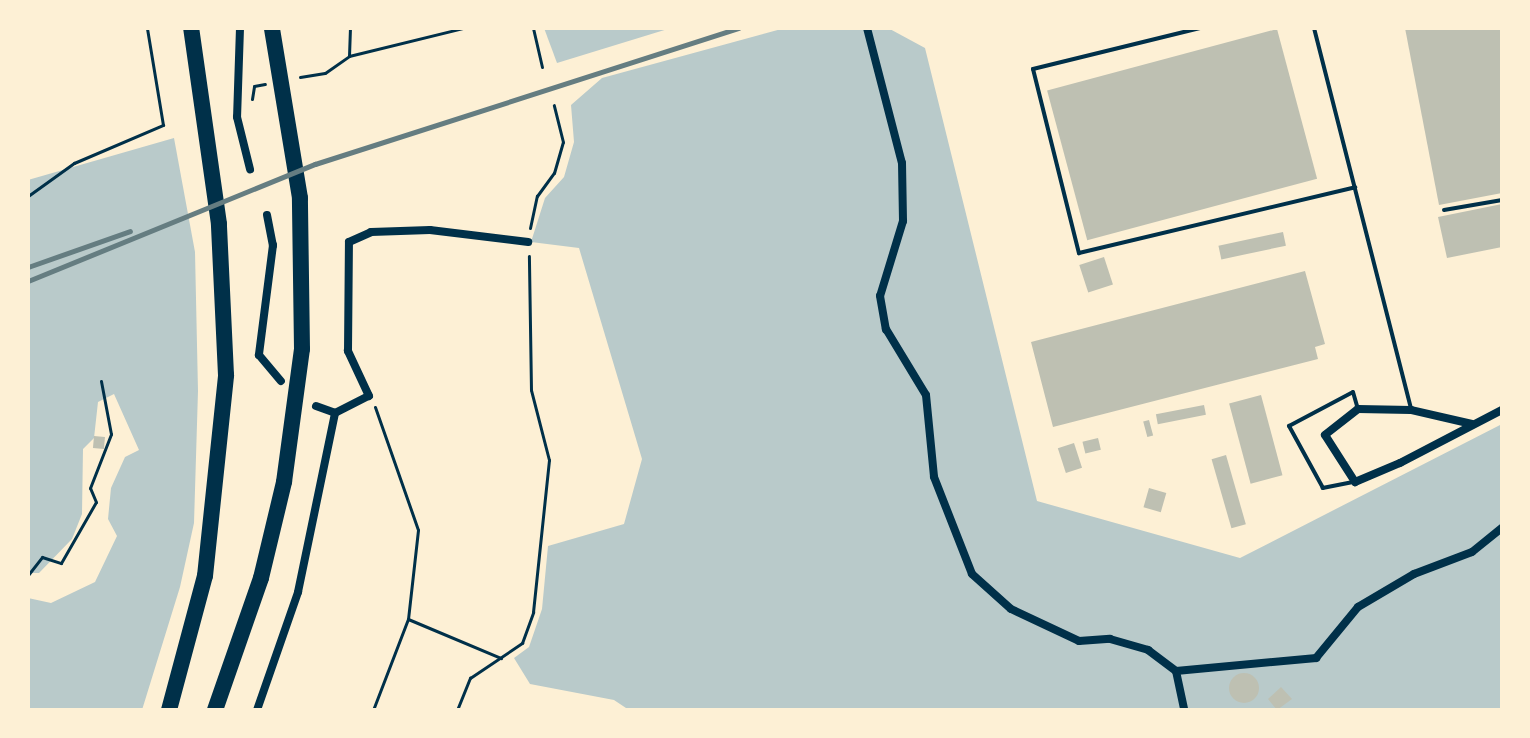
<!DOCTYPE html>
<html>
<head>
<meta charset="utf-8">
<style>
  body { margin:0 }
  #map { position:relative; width:1530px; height:738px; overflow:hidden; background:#fdf0d5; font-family:"Libre Baskerville",serif }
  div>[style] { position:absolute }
  .green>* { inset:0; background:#b9caca }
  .building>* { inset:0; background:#bec0b2; transform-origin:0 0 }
  .round { border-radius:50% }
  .path>* { height:3px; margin:-1.5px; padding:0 1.5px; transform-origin:1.5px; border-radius:1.5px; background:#003049 }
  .service>* { height:4px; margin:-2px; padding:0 2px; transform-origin:2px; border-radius:2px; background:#003049 }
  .minor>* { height:8px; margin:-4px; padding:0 4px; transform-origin:4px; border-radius:4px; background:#003049 }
  .motorway>* { height:16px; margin:-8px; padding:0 8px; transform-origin:8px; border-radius:8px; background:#003049 }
  .rail>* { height:5px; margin:-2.5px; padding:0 2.5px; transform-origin:2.5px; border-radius:2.5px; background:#657d81 }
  span { translate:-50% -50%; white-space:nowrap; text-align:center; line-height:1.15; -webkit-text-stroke:8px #fdf0d5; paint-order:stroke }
  .frame { position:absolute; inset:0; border:30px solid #fdf0d5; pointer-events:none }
</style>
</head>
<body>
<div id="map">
  <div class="green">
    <i style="clip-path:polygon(544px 28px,671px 28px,557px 63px)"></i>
    <i style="clip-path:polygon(785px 28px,888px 28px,925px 48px,1037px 501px,1240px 558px,1502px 424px,1502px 710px,629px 710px,614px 700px,530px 684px,514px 658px,529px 647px,542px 609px,548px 546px,624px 524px,642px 459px,579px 248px,531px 242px,545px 198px,564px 177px,574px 142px,571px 105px,602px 78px)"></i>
    <i style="clip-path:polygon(174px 138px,195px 252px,198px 391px,194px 523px,180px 587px,142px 710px,28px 710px,28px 598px,51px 603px,95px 582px,117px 536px,108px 519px,111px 488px,125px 457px,139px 450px,114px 394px,98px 402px,94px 438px,83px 449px,82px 514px,72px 539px,39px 573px,28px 573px,28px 180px)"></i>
  </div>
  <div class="building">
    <i style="clip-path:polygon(1405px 28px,1502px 28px,1502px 193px,1439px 205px)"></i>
    <i style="left:1277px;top:29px;width:155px;height:238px;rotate:75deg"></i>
    <i style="clip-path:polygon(1502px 204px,1502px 247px,1447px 258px,1438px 217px)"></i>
    <i style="left:1283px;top:232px;width:14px;height:66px;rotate:78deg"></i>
    <i style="left:1104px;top:257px;width:29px;height:26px;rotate:72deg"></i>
    <i style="clip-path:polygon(1305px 271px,1325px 344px,1315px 347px,1318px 359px,1053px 427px,1031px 342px)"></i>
    <i style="left:1261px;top:395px;width:83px;height:33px;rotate:75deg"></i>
    <i style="left:1204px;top:405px;width:10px;height:49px;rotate:79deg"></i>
    <i style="left:1149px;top:420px;width:16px;height:6px;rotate:75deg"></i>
    <i style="left:94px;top:436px;width:11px;height:12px;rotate:5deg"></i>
    <i style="left:1098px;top:438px;width:12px;height:16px;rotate:76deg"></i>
    <i style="left:1074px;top:443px;width:26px;height:17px;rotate:72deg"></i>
    <i style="left:1226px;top:455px;width:72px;height:15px;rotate:74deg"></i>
    <i style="left:1149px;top:488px;width:18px;height:20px;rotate:16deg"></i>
    <i class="round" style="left:1229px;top:673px;width:30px;height:30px"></i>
    <i style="clip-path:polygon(1281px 687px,1292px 699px,1277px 710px,1268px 699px)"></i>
  </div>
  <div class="path">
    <i style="left:533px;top:28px;width:40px;rotate:77deg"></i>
    <i style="left:349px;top:56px;width:28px;rotate:-88deg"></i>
    <i style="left:300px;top:77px;width:25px;rotate:-9deg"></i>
    <i style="left:325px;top:73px;width:29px;rotate:-35deg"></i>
    <i style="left:349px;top:56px;width:117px;rotate:-13.8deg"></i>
    <i style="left:252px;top:99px;width:13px;rotate:-81deg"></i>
    <i style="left:254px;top:86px;width:11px;rotate:-10deg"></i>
    <i style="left:28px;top:196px;width:57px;rotate:-35.7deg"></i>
    <i style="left:74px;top:163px;width:97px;rotate:-23.1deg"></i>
    <i style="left:163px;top:125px;width:98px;rotate:-99.4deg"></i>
    <i style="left:530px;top:228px;width:33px;rotate:-78deg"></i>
    <i style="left:537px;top:196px;width:29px;rotate:-54deg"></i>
    <i style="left:554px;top:173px;width:32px;rotate:-74deg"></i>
    <i style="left:563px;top:142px;width:38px;rotate:-104deg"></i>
    <i style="left:375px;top:407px;width:130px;rotate:70.7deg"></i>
    <i style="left:418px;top:530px;width:90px;rotate:96.4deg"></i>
    <i style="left:28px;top:575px;width:23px;rotate:-52deg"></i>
    <i style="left:42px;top:557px;width:20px;rotate:18deg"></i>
    <i style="left:61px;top:563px;width:70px;rotate:-60.2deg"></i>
    <i style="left:96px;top:502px;width:15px;rotate:-113deg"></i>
    <i style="left:90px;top:488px;width:58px;rotate:-68.7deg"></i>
    <i style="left:111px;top:434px;width:54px;rotate:-100.7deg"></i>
    <i style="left:373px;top:710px;width:97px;rotate:-69deg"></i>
    <i style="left:408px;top:619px;width:101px;rotate:22.8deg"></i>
    <i style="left:457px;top:710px;width:35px;rotate:-68deg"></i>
    <i style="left:470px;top:678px;width:63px;rotate:-33.9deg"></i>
    <i style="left:522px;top:643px;width:33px;rotate:-70deg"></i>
    <i style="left:533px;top:612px;width:153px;rotate:-84deg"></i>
    <i style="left:549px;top:460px;width:72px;rotate:-104.4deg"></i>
    <i style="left:531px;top:390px;width:134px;rotate:-90.9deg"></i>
  </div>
  <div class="service">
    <i style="left:1200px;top:28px;width:172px;rotate:166.2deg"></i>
    <i style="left:1033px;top:69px;width:190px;rotate:76deg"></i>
    <i style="left:1079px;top:253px;width:284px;rotate:-13.4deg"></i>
    <i style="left:1314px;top:28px;width:393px;rotate:75.7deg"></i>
    <i style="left:1444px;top:210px;width:59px;rotate:-9.8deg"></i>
    <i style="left:1353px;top:482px;width:31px;rotate:169deg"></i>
    <i style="left:1323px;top:488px;width:71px;rotate:-118.7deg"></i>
    <i style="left:1289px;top:426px;width:72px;rotate:-28deg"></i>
    <i style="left:1353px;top:392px;width:18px;rotate:74deg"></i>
  </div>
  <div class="minor">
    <i style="left:240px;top:28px;width:89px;rotate:91.9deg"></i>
    <i style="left:237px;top:117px;width:54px;rotate:76deg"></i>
    <i style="left:867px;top:28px;width:139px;rotate:75.5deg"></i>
    <i style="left:902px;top:163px;width:58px;rotate:89deg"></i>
    <i style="left:903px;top:221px;width:78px;rotate:107deg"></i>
    <i style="left:880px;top:296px;width:34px;rotate:80deg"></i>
    <i style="left:886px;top:329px;width:77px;rotate:58.8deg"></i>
    <i style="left:926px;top:395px;width:82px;rotate:84.4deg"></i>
    <i style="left:934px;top:477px;width:104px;rotate:68.6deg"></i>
    <i style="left:972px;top:574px;width:52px;rotate:41.9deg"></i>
    <i style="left:1011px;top:609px;width:75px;rotate:25.2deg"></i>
    <i style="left:1079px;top:641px;width:31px;rotate:-4deg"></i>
    <i style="left:1110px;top:639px;width:40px;rotate:16deg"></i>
    <i style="left:1148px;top:650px;width:35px;rotate:37deg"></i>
    <i style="left:1176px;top:671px;width:141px;rotate:-5.3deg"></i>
    <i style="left:1316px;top:658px;width:66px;rotate:-50.5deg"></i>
    <i style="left:1358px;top:607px;width:65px;rotate:-30.5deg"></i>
    <i style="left:1414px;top:574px;width:62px;rotate:-20.8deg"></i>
    <i style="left:1472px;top:552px;width:38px;rotate:-39deg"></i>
    <i style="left:267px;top:215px;width:31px;rotate:79deg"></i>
    <i style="left:273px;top:245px;width:111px;rotate:97.3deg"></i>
    <i style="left:259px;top:355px;width:34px;rotate:50deg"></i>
    <i style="left:316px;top:406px;width:20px;rotate:20deg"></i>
    <i style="left:1472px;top:424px;width:63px;rotate:-167.1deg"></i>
    <i style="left:1411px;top:410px;width:53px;rotate:-178.9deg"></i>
    <i style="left:1358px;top:409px;width:42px;rotate:141.8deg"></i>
    <i style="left:1325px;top:435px;width:56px;rotate:57.4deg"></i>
    <i style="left:1355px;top:482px;width:49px;rotate:-22.9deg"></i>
    <i style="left:1400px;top:463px;width:115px;rotate:-27.5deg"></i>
    <i style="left:1176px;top:671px;width:40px;rotate:78deg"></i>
    <i style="left:257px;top:710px;width:125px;rotate:-70.8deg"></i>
    <i style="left:298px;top:592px;width:183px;rotate:-78.3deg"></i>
    <i style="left:335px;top:413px;width:38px;rotate:-27deg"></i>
    <i style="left:369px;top:396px;width:50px;rotate:-115deg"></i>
    <i style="left:348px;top:351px;width:109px;rotate:-89.5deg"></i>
    <i style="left:349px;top:242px;width:24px;rotate:-24deg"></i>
    <i style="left:371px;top:232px;width:59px;rotate:-1.9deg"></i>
    <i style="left:430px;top:230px;width:99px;rotate:7deg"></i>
  </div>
  <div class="motorway">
    <i style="left:169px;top:710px;width:139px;rotate:-75deg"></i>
    <i style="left:205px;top:576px;width:202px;rotate:-84deg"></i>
    <i style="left:226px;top:375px;width:151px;rotate:-92.7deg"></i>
    <i style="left:219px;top:224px;width:198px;rotate:-98.1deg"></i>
    <i style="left:215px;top:710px;width:140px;rotate:-70.8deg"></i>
    <i style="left:261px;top:578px;width:99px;rotate:-76.5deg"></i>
    <i style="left:284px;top:482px;width:134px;rotate:-82.3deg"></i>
    <i style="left:302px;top:349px;width:151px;rotate:-90.8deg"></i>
    <i style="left:300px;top:198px;width:172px;rotate:-99.4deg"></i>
  </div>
  <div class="rail">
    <i style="left:28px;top:267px;width:108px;rotate:-19.4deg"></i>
    <i style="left:28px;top:281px;width:310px;rotate:-22.2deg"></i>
    <i style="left:315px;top:164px;width:445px;rotate:-17.8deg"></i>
  </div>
  <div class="frame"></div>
</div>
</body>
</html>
